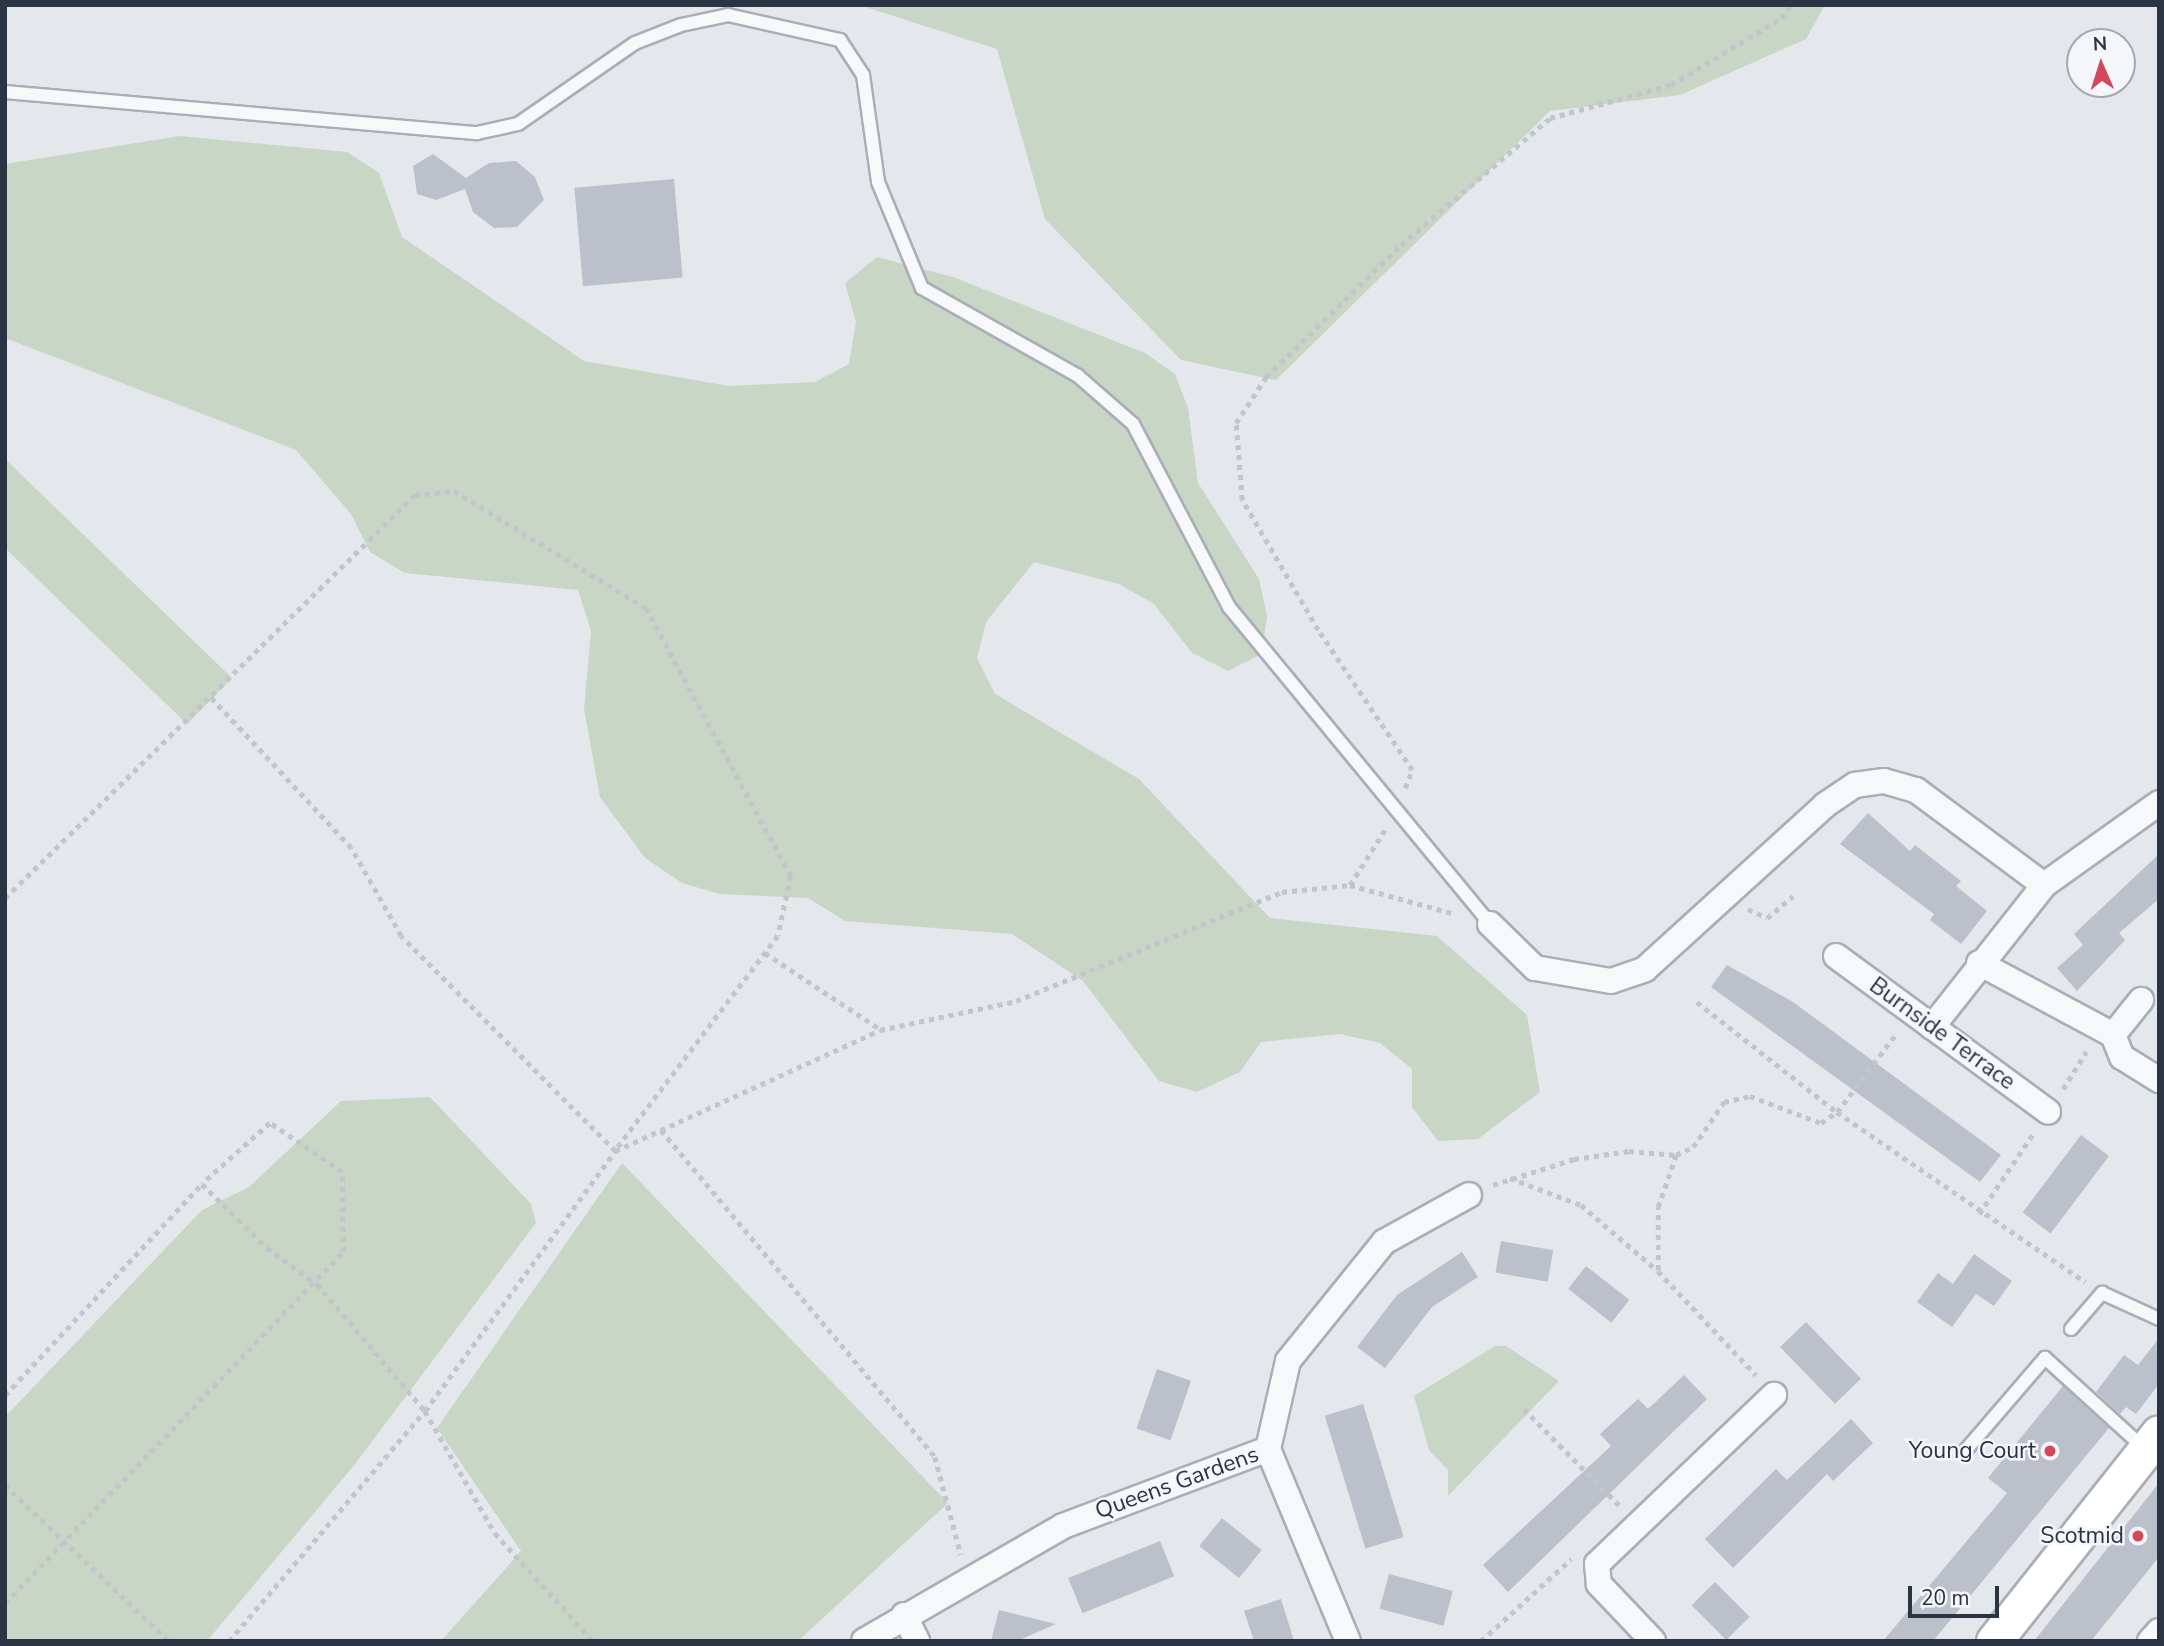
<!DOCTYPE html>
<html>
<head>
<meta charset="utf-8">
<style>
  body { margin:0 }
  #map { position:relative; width:2164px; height:1646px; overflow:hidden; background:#e4e7ec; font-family:"Nunito Sans",sans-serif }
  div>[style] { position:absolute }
  .green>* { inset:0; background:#c9d6c5 }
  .building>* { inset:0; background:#bbc0ca; transform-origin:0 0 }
  .path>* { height:4.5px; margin-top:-2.25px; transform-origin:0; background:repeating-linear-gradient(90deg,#c2c5cb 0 5px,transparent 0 10px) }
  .roads { filter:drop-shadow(2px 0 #a9aeb7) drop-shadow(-2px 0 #a9aeb7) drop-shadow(0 2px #a9aeb7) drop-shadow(0 -2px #a9aeb7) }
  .service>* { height:12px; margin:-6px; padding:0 6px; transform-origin:6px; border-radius:6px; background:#f7f8fa }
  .minor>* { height:24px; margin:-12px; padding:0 12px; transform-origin:12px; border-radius:12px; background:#f7f8fa }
  .secondary>* { height:35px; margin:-17.5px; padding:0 17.5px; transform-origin:17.5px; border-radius:17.5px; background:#fff }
  .dots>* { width:19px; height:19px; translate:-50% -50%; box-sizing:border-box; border:4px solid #f4f6f9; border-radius:50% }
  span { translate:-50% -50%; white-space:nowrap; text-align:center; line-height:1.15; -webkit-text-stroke:5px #f4f6f9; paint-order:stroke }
  .street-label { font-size:23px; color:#2b3445 }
  .poi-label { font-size:23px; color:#2b3445 }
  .right { translate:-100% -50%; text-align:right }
  .frame { position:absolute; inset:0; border:7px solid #2b3445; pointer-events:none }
  .north { position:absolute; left:2066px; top:28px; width:70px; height:70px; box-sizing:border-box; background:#f4f6f9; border:2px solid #a4a8b1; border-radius:50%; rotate:357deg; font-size:19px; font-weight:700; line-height:28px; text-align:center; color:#2b3445 }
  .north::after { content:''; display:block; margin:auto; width:24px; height:32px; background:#d1495b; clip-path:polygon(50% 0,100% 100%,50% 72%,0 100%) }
  .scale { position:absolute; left:1908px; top:1586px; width:91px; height:32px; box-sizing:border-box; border:4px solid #2b3445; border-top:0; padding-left:9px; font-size:21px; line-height:24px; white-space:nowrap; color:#2b3445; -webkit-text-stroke:5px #f4f6f9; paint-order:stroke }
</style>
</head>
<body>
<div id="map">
  <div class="green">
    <i style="clip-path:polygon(859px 5px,1825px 5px,1806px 39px,1680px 95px,1550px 111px,1276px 380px,1181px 360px,1045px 219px,997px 49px)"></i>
    <i style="clip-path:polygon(180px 136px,347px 152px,379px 173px,402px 237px,584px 361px,729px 386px,815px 382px,849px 364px,856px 322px,845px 283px,877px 257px,953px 277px,1145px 353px,1175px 374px,1188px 408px,1198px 483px,1259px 579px,1267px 616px,1262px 654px,1228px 671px,1192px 653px,1154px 604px,1119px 584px,1034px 562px,986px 622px,977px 658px,995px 694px,1139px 779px,1270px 918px,1437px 936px,1527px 1015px,1540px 1092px,1478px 1139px,1438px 1141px,1412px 1107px,1412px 1069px,1380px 1043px,1340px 1034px,1261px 1042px,1240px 1072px,1197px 1092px,1159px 1081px,1083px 981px,1012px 934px,845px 921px,808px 898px,720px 894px,682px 883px,645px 858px,600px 797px,584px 709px,591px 631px,578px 590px,405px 573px,370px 552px,351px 514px,296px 450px,5px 338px,5px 164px)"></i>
    <i style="clip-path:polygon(5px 459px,232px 678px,187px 724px,5px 548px)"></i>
    <i style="clip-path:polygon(430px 1097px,531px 1204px,536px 1223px,355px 1464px,207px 1641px,5px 1641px,5px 1417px,202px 1210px,249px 1187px,341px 1101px)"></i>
    <i style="clip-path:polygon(622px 1163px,948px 1503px,798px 1641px,441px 1641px,521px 1551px,437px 1428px)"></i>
    <i style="clip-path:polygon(1495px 1346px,1506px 1346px,1559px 1381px,1448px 1496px,1448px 1470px,1429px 1450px,1414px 1396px)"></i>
  </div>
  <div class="building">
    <i style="clip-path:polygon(433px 154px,466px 178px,489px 163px,516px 161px,535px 177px,544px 200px,517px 227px,494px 228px,473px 212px,465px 189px,436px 200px,417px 194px,413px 166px)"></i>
    <i style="left:674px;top:179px;width:99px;height:100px;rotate:85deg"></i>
    <i style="clip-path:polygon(1868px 813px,1910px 851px,1915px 845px,1961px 881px,1956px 886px,1987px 911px,1961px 944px,1930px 920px,1934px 914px,1840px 844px)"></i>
    <i style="clip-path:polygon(2159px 854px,2159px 899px,2119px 933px,2125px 940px,2077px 991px,2057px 968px,2083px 945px,2074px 934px)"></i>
    <i style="clip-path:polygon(1727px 965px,1793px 1002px,2001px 1155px,1980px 1182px,1711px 987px)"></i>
    <i style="left:2081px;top:1135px;width:35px;height:97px;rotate:37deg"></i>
    <i style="left:1501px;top:1241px;width:53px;height:32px;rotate:10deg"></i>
    <i style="clip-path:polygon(1462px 1252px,1478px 1277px,1432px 1307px,1385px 1368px,1357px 1347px,1397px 1295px)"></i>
    <i style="clip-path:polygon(1974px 1254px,2012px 1281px,1994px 1306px,1976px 1294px,1952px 1327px,1917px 1302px,1938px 1273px,1953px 1284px)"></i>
    <i style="left:1586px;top:1266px;width:55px;height:29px;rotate:38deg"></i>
    <i style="left:1806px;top:1322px;width:79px;height:36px;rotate:46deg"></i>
    <i style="clip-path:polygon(2159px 1338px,2159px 1384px,2136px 1414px,2126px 1407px,2120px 1414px,2096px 1392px,2124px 1355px,2138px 1365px)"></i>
    <i style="left:1157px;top:1369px;width:36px;height:63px;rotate:19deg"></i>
    <i style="clip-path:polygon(1684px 1375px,1707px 1399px,1508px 1592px,1483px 1565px,1611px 1446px,1600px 1434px,1638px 1399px,1648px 1409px)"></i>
    <i style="clip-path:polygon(2063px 1386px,2109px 1428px,1933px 1641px,1883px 1641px,2007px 1493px,1988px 1478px)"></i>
    <i style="left:1363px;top:1404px;width:139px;height:40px;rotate:73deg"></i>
    <i style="clip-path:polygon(1851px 1419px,1873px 1443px,1833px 1481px,1827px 1474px,1733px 1568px,1705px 1539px,1776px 1469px,1787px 1480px)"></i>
    <i style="clip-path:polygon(2159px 1483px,2159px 1557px,2091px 1641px,2034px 1641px)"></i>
    <i style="left:1222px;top:1518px;width:51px;height:36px;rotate:39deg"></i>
    <i style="left:1160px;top:1541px;width:38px;height:99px;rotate:68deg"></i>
    <i style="left:1389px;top:1574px;width:66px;height:36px;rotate:15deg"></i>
    <i style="left:1715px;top:1582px;width:49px;height:33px;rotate:45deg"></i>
    <i style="clip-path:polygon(1281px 1599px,1294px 1641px,1254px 1641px,1244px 1611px)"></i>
    <i style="clip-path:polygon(999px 1610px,1056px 1624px,1017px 1641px,991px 1641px)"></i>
  </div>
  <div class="path">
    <i style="left:1405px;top:788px;width:19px;rotate:-69deg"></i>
    <i style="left:1412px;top:770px;width:169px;rotate:-123.9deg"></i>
    <i style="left:1318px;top:630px;width:151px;rotate:-120.3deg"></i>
    <i style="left:1242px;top:500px;width:77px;rotate:-94.5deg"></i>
    <i style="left:1236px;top:423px;width:55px;rotate:-56.9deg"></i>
    <i style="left:1266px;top:377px;width:189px;rotate:-44.4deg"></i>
    <i style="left:1401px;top:245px;width:196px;rotate:-40.4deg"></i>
    <i style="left:1550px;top:118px;width:125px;rotate:-15.3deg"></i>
    <i style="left:1671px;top:85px;width:129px;rotate:-31.3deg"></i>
    <i style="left:1781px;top:18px;width:16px;rotate:-52deg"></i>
    <i style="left:1350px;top:885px;width:67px;rotate:-57.7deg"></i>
    <i style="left:5px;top:898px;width:575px;rotate:-44.51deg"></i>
    <i style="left:415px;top:495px;width:39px;rotate:-6deg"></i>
    <i style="left:454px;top:491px;width:225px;rotate:31.4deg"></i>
    <i style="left:646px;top:608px;width:305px;rotate:61.6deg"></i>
    <i style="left:791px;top:876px;width:61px;rotate:102.2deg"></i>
    <i style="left:778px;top:936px;width:270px;rotate:127.2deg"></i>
    <i style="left:615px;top:1151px;width:303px;rotate:-134.9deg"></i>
    <i style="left:401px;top:936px;width:101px;rotate:-119.6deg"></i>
    <i style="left:351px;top:848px;width:207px;rotate:-133deg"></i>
    <i style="left:1748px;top:909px;width:21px;rotate:25deg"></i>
    <i style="left:1767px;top:918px;width:34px;rotate:-40deg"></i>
    <i style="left:765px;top:953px;width:138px;rotate:33.5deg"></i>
    <i style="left:1697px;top:1002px;width:178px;rotate:38.2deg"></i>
    <i style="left:1837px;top:1112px;width:301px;rotate:34.4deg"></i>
    <i style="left:2063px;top:1089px;width:44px;rotate:-58.1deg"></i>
    <i style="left:661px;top:1130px;width:427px;rotate:50deg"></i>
    <i style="left:935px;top:1457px;width:101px;rotate:75.1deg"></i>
    <i style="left:1510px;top:1178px;width:76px;rotate:20.8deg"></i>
    <i style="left:1581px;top:1205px;width:101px;rotate:40.6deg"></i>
    <i style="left:1658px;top:1271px;width:143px;rotate:46.7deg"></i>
    <i style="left:1493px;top:1185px;width:85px;rotate:-17.8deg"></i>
    <i style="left:1574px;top:1159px;width:56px;rotate:-8.3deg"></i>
    <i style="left:1629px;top:1151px;width:47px;rotate:4.9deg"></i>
    <i style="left:1676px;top:1155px;width:19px;rotate:-25deg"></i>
    <i style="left:1693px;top:1147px;width:55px;rotate:-55.4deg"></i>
    <i style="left:1724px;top:1102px;width:27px;rotate:-13deg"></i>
    <i style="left:1750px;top:1096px;width:76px;rotate:20.8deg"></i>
    <i style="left:1821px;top:1123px;width:19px;rotate:-35deg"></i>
    <i style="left:1837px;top:1112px;width:98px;rotate:-52.9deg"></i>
    <i style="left:1979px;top:1214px;width:97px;rotate:-56deg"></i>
    <i style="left:1658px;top:1270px;width:63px;rotate:-90deg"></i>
    <i style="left:1658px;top:1207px;width:55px;rotate:-70.9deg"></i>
    <i style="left:5px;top:1395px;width:289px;rotate:-47deg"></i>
    <i style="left:202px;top:1184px;width:91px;rotate:44.6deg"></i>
    <i style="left:267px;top:1248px;width:62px;rotate:35.8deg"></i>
    <i style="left:317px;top:1284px;width:167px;rotate:49.6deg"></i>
    <i style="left:425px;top:1411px;width:141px;rotate:60.2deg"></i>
    <i style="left:495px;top:1533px;width:146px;rotate:47.8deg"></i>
    <i style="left:1524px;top:1409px;width:136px;rotate:45.3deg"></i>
    <i style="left:5px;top:1485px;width:226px;rotate:43.6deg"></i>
    <i style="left:5px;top:1603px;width:487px;rotate:-46.1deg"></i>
    <i style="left:343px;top:1252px;width:80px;rotate:-90.7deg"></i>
    <i style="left:342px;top:1172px;width:87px;rotate:-145.8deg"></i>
    <i style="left:270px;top:1123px;width:91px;rotate:138.1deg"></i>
    <i style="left:229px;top:1641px;width:302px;rotate:-49.6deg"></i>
    <i style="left:425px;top:1411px;width:322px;rotate:-53.8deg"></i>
    <i style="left:615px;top:1151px;width:291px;rotate:-24.5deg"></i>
    <i style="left:880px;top:1030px;width:139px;rotate:-12deg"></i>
    <i style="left:1016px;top:1001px;width:287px;rotate:-22.3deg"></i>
    <i style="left:1282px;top:892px;width:68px;rotate:-5.9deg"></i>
    <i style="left:1350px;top:885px;width:106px;rotate:15.4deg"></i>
    <i style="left:1481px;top:1641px;width:122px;rotate:-42.3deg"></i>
  </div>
  <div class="roads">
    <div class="service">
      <i style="left:5px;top:92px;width:474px;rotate:5deg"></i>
      <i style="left:477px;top:133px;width:42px;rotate:-12.4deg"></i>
      <i style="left:518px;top:124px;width:142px;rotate:-34.7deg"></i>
      <i style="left:635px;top:43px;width:49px;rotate:-21.4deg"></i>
      <i style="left:681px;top:25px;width:48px;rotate:-12deg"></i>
      <i style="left:728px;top:15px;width:115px;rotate:12.6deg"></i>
      <i style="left:840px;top:40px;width:42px;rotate:56.7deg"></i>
      <i style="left:863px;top:75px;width:108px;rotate:82deg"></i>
      <i style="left:878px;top:182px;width:115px;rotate:67.5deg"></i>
      <i style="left:922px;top:288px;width:179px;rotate:29.4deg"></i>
      <i style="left:1078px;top:376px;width:73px;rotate:41.1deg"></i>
      <i style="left:1133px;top:424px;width:207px;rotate:62.3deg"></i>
      <i style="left:1229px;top:607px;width:411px;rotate:50.5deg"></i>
      <i style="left:2071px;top:1329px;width:48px;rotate:-49.3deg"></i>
      <i style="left:2102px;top:1293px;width:63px;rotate:24.5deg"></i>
      <i style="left:1965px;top:1451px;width:123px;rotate:-49.3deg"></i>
      <i style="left:2045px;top:1358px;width:135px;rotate:42.3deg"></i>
    </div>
    <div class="minor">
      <i style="left:1490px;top:924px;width:63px;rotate:44.4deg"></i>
      <i style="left:1535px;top:968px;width:77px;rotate:9.7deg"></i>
      <i style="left:1611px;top:981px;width:36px;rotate:-19deg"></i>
      <i style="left:1645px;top:969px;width:244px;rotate:-42.3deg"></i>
      <i style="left:1825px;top:805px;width:36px;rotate:-34deg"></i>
      <i style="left:1855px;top:785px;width:29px;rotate:-8deg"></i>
      <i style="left:1884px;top:781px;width:33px;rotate:16deg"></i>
      <i style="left:1916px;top:790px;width:159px;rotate:36.6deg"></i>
      <i style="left:1836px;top:956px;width:263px;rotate:36.3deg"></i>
      <i style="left:1979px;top:963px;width:152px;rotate:28.2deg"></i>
      <i style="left:2113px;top:1035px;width:24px;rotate:68deg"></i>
      <i style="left:2122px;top:1057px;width:44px;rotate:31.9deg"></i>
      <i style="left:1932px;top:1027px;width:181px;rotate:-51.7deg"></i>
      <i style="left:2044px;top:885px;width:141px;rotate:-35.5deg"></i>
      <i style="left:2113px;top:1035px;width:45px;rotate:-51.3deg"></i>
      <i style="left:1268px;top:1449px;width:90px;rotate:-77.2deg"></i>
      <i style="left:1288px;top:1361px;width:153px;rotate:-51.1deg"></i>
      <i style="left:1384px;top:1242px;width:97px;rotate:-28.9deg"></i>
      <i style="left:1268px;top:1449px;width:208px;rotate:67.4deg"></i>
      <i style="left:904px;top:1615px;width:29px;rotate:63deg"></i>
      <i style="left:864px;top:1641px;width:230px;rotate:-30deg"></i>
      <i style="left:1063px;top:1526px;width:219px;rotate:-20.6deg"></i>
      <i style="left:1653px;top:1641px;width:79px;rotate:-133.5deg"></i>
      <i style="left:1599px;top:1584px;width:20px;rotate:-96deg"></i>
      <i style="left:1597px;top:1564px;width:245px;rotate:-43.7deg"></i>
      <i style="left:2150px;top:1641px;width:13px;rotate:-48deg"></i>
    </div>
    <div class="secondary">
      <i style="left:1994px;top:1641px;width:265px;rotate:-51.6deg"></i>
    </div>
  </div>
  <div class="dots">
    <i style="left:2050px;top:1451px;background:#d1495b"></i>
    <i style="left:2138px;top:1536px;background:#d1495b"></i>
  </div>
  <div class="street-label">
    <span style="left:1942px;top:1034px;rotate:36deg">Burnside Terrace</span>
    <span style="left:1177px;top:1483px;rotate:-20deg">Queens Gardens</span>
  </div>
  <div class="poi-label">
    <span class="right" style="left:2036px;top:1451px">Young Court</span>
    <span class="right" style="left:2124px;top:1536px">Scotmid</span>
  </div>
  <div class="frame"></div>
  <div class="north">N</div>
  <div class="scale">20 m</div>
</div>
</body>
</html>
